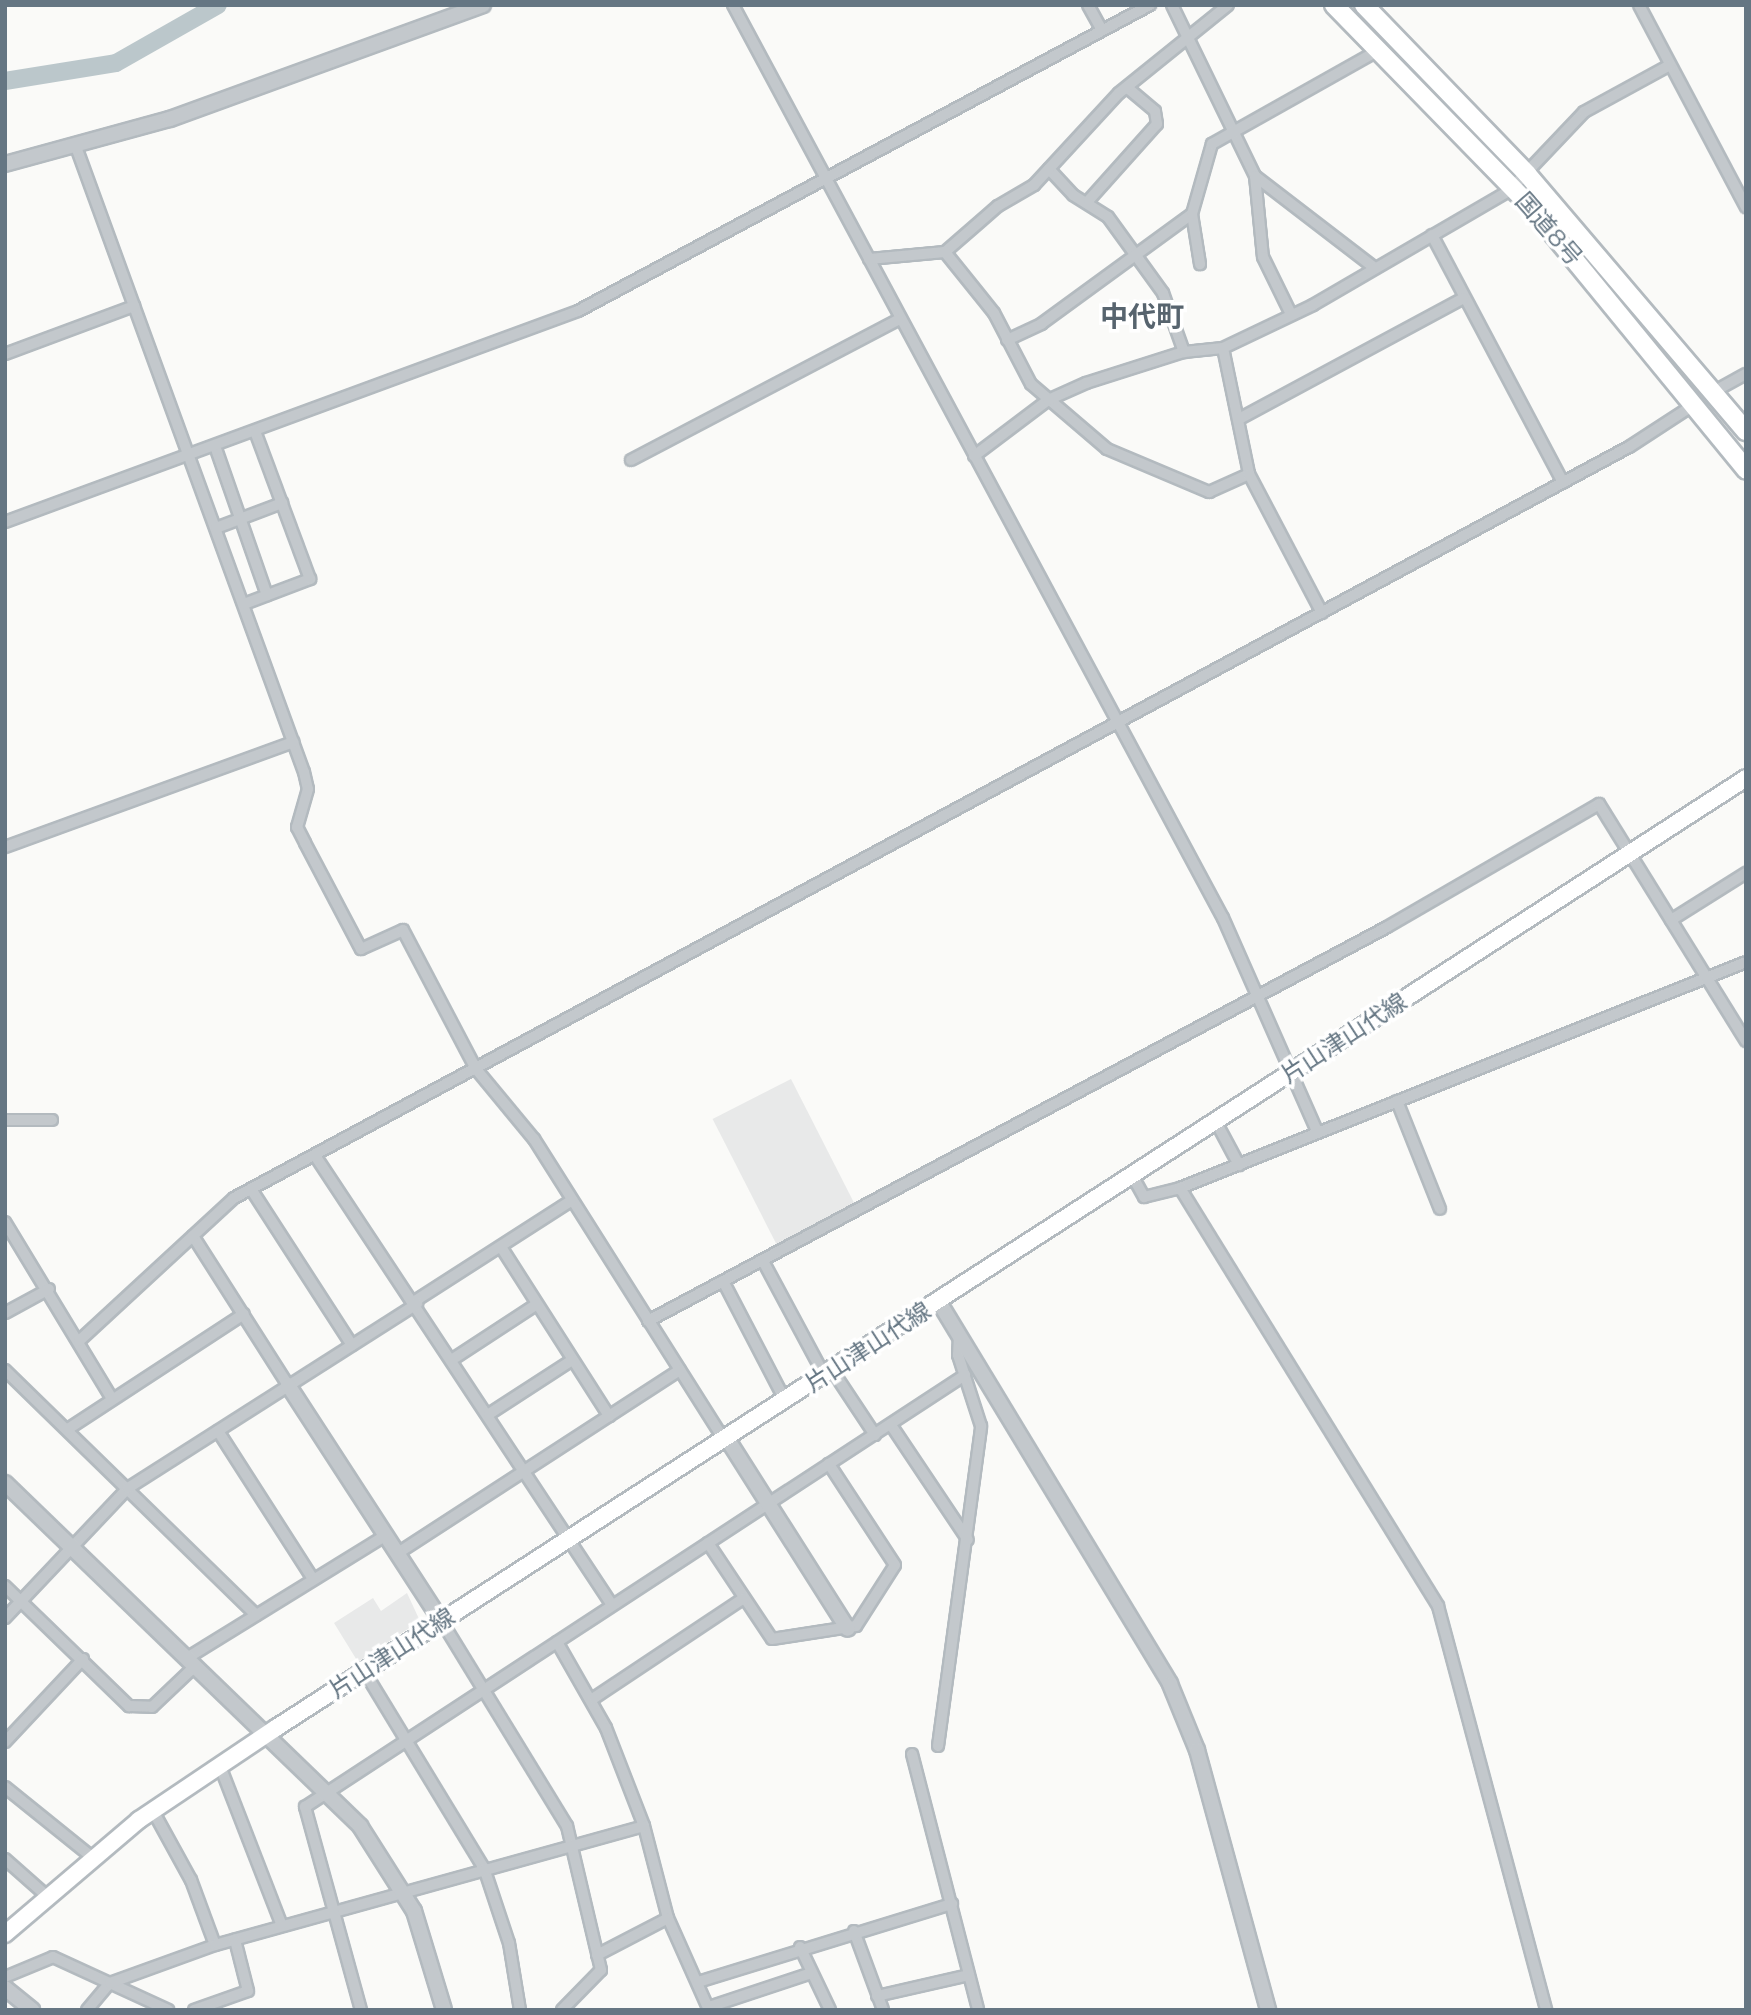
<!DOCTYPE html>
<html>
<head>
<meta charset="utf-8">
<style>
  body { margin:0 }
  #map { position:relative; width:1751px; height:2015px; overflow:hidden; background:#fafaf8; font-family:Montserrat,"Noto Sans JP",sans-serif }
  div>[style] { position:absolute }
  .built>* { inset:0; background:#e8e9e9; transform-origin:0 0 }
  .river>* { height:18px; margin:-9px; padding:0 9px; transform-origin:9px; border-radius:9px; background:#bbc7cb }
  .roads { filter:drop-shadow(2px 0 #b3babf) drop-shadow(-2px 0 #b3babf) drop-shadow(0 2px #b3babf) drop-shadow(0 -2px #b3babf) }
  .minor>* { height:10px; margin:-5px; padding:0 5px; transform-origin:5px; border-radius:5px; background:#c3c8cc }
  .tertiary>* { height:14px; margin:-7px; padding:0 7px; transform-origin:7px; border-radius:7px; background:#c3c8cc }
  .secondary>* { height:16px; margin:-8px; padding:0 8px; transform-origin:8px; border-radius:8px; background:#fff }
  .trunk>* { height:18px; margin:-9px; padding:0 9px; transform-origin:9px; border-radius:9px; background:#fff }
  span { translate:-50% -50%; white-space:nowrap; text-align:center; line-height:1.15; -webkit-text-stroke:7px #fff; paint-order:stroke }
  .street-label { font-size:24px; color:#657683 }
  .quarter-label { font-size:28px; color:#57646e; font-weight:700 }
  .frame { position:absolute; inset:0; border:7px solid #657683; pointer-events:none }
</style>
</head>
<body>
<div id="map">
  <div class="built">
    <i style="left:791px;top:1079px;width:143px;height:88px;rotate:63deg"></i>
    <i style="clip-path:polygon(407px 1593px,420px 1621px,358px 1662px,334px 1623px,373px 1598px,381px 1611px)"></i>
  </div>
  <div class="river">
    <i style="left:5px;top:81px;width:112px;rotate:-9.2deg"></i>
    <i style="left:116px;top:63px;width:117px;rotate:-29.6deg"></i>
  </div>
  <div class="roads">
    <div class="minor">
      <i style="left:733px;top:5px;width:1036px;rotate:61.78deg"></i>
      <i style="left:1223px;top:918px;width:235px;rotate:66.2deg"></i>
      <i style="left:1088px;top:5px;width:29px;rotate:61deg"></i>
      <i style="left:1172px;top:5px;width:190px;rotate:64.1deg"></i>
      <i style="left:1255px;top:176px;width:151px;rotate:37.5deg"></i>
      <i style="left:1639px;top:5px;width:229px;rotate:62.1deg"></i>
      <i style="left:75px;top:144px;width:668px;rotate:69.97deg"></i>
      <i style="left:304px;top:772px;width:17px;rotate:77deg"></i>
      <i style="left:308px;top:789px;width:40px;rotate:106deg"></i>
      <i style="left:297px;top:827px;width:18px;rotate:63deg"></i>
      <i style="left:305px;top:843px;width:120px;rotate:62.2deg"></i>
      <i style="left:361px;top:949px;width:46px;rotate:-24.3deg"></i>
      <i style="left:403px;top:930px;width:157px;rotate:62.3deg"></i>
      <i style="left:476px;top:1069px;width:91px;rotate:50.4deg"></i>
      <i style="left:534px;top:1139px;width:355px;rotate:57.7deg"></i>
      <i style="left:1049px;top:169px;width:35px;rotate:47deg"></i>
      <i style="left:1073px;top:195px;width:41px;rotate:32.2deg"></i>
      <i style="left:1108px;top:217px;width:94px;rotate:54.1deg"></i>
      <i style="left:1163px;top:293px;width:63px;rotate:70.4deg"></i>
      <i style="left:1255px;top:176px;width:81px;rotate:84.4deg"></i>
      <i style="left:1263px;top:257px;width:61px;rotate:63.9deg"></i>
      <i style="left:1089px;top:200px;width:102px;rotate:-48.2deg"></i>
      <i style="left:1157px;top:124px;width:13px;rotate:-99deg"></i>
      <i style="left:1155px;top:111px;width:34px;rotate:-140deg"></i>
      <i style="left:1192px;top:214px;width:51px;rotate:80.9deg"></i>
      <i style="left:1432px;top:235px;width:280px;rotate:62.1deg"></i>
      <i style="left:945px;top:252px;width:70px;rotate:-41deg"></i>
      <i style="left:998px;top:206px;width:42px;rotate:-30.3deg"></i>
      <i style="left:1034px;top:185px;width:125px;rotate:-47.3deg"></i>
      <i style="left:1119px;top:93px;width:140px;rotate:-38.9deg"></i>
      <i style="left:869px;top:259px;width:76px;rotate:-5.3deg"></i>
      <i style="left:945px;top:252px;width:78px;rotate:51.2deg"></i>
      <i style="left:994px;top:313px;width:80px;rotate:62.5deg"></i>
      <i style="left:1031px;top:384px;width:100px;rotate:40.5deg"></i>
      <i style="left:1107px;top:449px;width:111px;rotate:22.9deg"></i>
      <i style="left:1209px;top:492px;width:44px;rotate:-24.2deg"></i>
      <i style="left:1007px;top:340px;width:38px;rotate:-25deg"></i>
      <i style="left:1041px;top:324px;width:187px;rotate:-36.1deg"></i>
      <i style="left:1192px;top:214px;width:73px;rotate:-74.1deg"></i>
      <i style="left:1212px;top:144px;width:192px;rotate:-29.4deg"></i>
      <i style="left:1223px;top:348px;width:129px;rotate:78.3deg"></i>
      <i style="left:1249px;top:474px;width:157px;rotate:62.3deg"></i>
      <i style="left:5px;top:354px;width:138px;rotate:-20.4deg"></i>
      <i style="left:1715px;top:391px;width:35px;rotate:-29deg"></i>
      <i style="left:1239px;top:419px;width:255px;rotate:-28.3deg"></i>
      <i style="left:215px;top:446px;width:158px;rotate:70.8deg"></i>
      <i style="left:974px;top:456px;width:93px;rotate:-37.1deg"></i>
      <i style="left:1048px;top:400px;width:42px;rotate:-24.1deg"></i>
      <i style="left:1086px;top:383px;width:103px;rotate:-17.6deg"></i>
      <i style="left:1184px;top:352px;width:39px;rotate:-6deg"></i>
      <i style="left:1223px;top:348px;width:100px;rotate:-25.5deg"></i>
      <i style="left:1313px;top:305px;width:227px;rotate:-30.2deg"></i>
      <i style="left:1509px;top:191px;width:109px;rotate:-46.5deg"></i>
      <i style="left:1584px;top:112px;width:98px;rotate:-28.7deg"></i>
      <i style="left:631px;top:460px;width:303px;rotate:-27.7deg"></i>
      <i style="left:5px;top:522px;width:611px;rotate:-20.22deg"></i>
      <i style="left:578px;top:311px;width:649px;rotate:-28.15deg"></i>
      <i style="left:216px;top:528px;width:71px;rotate:-20.7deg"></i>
      <i style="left:244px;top:604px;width:71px;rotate:-20.7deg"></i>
      <i style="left:310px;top:579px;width:158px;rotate:-110.4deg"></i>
      <i style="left:5px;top:847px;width:307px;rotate:-20deg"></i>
      <i style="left:1671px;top:920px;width:89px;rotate:-32.1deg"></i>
      <i style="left:1397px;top:1101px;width:116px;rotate:68.3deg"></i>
      <i style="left:5px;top:1120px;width:47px"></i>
      <i style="left:1216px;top:1122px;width:49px;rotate:61.9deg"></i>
      <i style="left:316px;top:1157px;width:537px;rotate:56.55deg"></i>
      <i style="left:1133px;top:1177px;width:23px;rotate:61deg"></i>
      <i style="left:1144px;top:1197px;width:37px;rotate:-14deg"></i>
      <i style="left:1180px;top:1188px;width:609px;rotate:-21.77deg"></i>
      <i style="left:1180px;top:1188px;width:491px;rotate:58.3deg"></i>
      <i style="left:1438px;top:1606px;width:418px;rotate:75deg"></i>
      <i style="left:251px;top:1189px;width:186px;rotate:57.1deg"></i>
      <i style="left:5px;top:1222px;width:207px;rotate:58.8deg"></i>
      <i style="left:193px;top:1236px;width:177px;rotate:57.5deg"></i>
      <i style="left:501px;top:1247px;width:201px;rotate:57.4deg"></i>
      <i style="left:763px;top:1261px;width:129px;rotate:61.8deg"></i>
      <i style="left:723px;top:1281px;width:134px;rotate:62.5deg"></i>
      <i style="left:415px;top:1301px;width:185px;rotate:-32.7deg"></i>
      <i style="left:5px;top:1313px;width:50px;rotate:-28.6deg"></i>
      <i style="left:648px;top:1321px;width:837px;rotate:-28.06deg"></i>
      <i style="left:1387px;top:927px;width:245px;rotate:-30.1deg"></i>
      <i style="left:1599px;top:804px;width:279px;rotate:58.2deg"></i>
      <i style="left:79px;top:1341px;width:211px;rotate:-42.7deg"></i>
      <i style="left:234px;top:1198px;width:1584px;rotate:-28.3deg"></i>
      <i style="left:1629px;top:447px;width:79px;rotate:-33.1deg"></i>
      <i style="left:453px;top:1359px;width:100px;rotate:-33.2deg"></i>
      <i style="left:5px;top:1370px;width:351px;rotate:44.3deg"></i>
      <i style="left:832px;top:1370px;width:78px;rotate:56.5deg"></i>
      <i style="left:489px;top:1414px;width:99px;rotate:-33deg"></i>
      <i style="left:891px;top:1425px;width:138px;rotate:56.2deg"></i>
      <i style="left:68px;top:1429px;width:210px;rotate:-33.2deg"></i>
      <i style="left:218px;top:1431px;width:176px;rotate:57.3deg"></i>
      <i style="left:708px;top:1543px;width:115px;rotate:56.3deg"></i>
      <i style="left:772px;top:1639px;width:85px;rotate:-8.8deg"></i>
      <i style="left:856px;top:1626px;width:72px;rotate:-57.4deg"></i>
      <i style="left:895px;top:1565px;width:121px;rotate:-123.2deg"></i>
      <i style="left:398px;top:1553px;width:336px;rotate:-33deg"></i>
      <i style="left:5px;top:1586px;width:173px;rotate:44.1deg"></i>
      <i style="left:129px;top:1706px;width:23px;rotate:2deg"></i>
      <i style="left:152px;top:1707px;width:59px;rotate:-43.6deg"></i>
      <i style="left:5px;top:1618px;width:179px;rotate:-46.6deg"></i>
      <i style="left:128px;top:1488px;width:343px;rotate:-32.5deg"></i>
      <i style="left:442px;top:1622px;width:239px;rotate:58.5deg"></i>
      <i style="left:567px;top:1826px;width:148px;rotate:76.7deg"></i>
      <i style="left:601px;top:1970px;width:56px;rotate:134.3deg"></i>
      <i style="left:557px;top:1642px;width:99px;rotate:60.3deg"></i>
      <i style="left:606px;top:1728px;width:105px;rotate:68.8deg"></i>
      <i style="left:644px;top:1826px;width:95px;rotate:75.4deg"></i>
      <i style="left:668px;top:1918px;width:101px;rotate:66deg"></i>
      <i style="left:187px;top:1658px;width:234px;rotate:-31.7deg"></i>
      <i style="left:364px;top:1671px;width:231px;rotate:58.7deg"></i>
      <i style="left:484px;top:1868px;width:79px;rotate:71.6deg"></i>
      <i style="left:509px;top:1943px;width:68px;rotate:80.7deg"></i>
      <i style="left:594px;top:1698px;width:180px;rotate:-33.7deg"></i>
      <i style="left:5px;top:1742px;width:114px;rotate:-46.8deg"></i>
      <i style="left:938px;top:1746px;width:323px;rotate:-82.3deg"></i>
      <i style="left:981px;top:1426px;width:75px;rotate:-107.9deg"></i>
      <i style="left:958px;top:1355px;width:19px;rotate:-87deg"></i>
      <i style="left:912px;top:1754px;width:264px;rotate:75.5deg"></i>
      <i style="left:220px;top:1766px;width:168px;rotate:68.8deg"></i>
      <i style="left:5px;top:1787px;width:113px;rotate:38.9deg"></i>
      <i style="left:153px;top:1811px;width:79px;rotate:61.2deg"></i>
      <i style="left:191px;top:1880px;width:69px;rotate:69.7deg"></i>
      <i style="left:5px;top:1859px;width:57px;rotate:41.5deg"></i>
      <i style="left:854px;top:1931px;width:84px;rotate:69.8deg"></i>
      <i style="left:800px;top:1947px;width:70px;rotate:64.5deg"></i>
      <i style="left:597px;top:1955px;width:80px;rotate:-27.5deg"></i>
      <i style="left:5px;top:1977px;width:52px;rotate:-22.6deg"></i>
      <i style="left:53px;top:1957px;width:127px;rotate:24.7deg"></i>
      <i style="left:698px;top:1982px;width:266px;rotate:-17.1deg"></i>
      <i style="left:877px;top:1996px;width:94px;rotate:-12.9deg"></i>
      <i style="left:709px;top:2007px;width:108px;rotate:-18.4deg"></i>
      <i style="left:87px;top:2010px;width:35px;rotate:-50deg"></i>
      <i style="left:110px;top:1983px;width:112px;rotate:-19.9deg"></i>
      <i style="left:215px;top:1945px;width:445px;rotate:-15.5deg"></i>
      <i style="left:194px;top:2010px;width:57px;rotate:-19.4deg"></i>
      <i style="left:248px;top:1991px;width:53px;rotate:-104.3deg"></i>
      <i style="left:361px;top:2010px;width:211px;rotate:-105.4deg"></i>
      <i style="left:305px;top:1807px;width:789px;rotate:-33.21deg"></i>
    </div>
    <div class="tertiary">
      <i style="left:5px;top:164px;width:171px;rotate:-15.3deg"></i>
      <i style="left:170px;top:119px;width:333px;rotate:-20deg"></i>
      <i style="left:939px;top:1302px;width:446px;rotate:58.8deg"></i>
      <i style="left:1170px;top:1684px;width:71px;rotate:67.8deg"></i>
      <i style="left:1197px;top:1750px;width:270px;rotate:74.7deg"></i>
      <i style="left:288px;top:1385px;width:283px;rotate:57deg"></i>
      <i style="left:726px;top:1437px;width:227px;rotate:57.6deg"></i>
      <i style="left:5px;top:1483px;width:494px;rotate:44deg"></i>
      <i style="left:360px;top:1826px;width:101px;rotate:57.6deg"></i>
      <i style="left:414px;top:1911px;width:103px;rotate:73.1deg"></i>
      <i style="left:5px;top:1988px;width:35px;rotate:39deg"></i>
    </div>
    <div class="secondary">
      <i style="left:5px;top:1934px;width:176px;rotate:-40.4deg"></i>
      <i style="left:139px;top:1820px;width:165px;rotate:-33.9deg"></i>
      <i style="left:276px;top:1728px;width:1750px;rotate:-32.87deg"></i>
    </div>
    <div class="trunk">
      <i style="left:1334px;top:5px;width:284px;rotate:45.7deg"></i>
      <i style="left:1532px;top:208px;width:338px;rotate:50.7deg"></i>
      <i style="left:1364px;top:5px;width:235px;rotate:46deg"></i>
      <i style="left:1527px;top:174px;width:338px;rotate:49.6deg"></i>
    </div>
  </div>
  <div class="street-label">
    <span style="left:1549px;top:229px;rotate:49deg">国道8号</span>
    <span style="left:1344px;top:1038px;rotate:-33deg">片山津山代線</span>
    <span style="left:868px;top:1347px;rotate:-33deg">片山津山代線</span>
    <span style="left:392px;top:1653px;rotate:-33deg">片山津山代線</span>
  </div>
  <div class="quarter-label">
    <span style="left:1142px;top:316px">中代町</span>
  </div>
  <div class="frame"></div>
</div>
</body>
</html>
